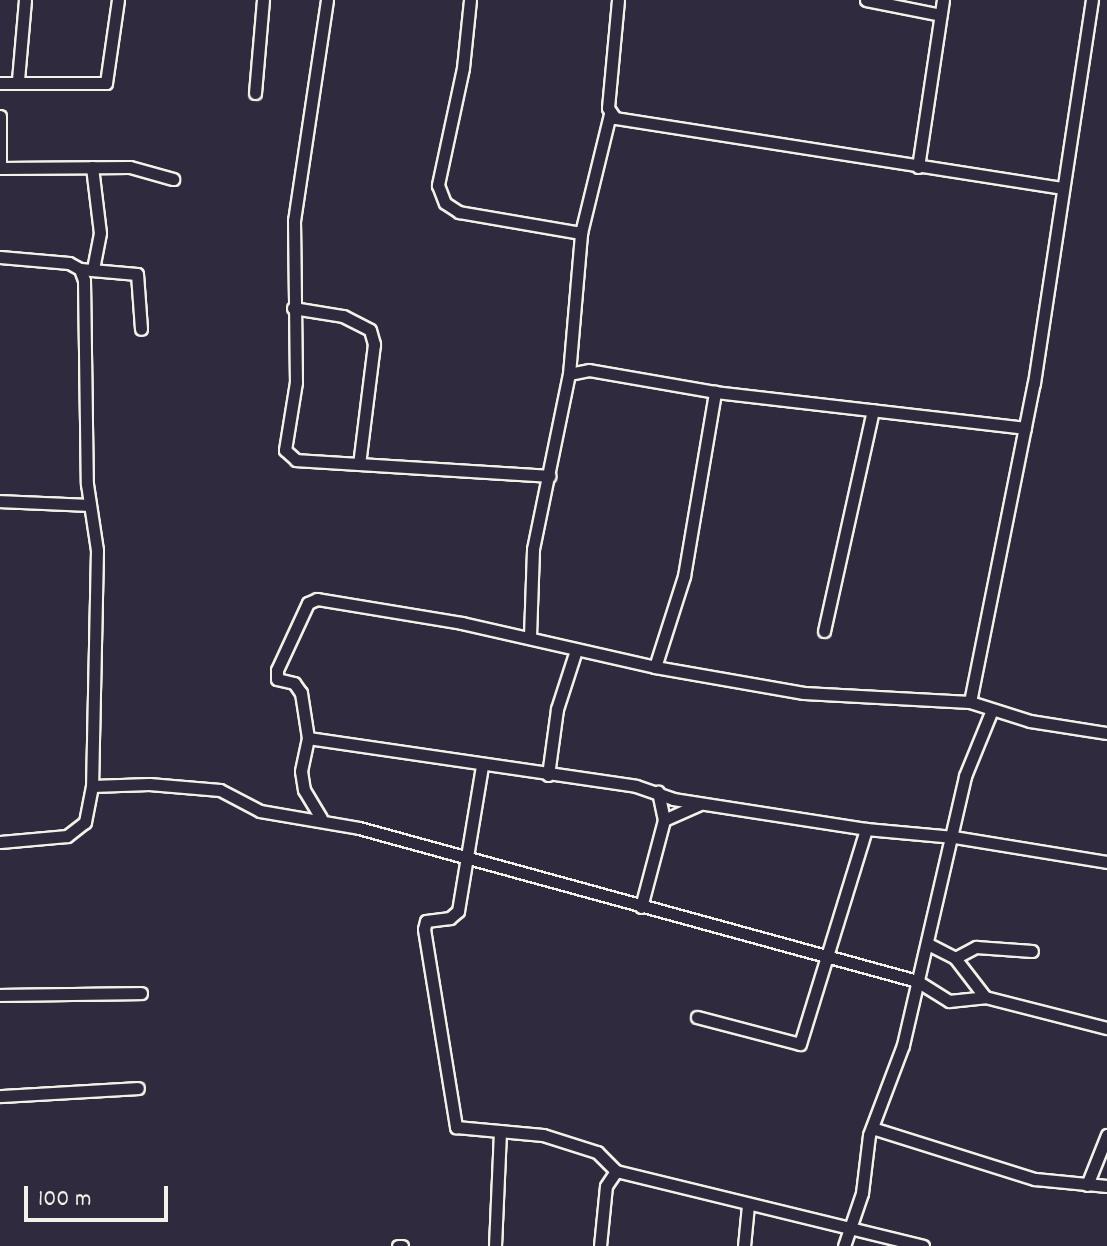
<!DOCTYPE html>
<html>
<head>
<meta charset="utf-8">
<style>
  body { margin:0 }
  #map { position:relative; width:1107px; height:1246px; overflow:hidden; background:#2f2a3d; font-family:Dekko,sans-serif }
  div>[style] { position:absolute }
  .roads { filter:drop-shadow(2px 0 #f4f1e8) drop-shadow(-2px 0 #f4f1e8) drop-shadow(0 2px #f4f1e8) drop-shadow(0 -2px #f4f1e8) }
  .street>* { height:11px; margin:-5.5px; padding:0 5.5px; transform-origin:5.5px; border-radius:5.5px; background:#2f2a3d }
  span { translate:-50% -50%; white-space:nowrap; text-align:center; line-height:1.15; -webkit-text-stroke:6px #2f2a3d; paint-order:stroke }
  .scale { position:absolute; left:24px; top:1186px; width:144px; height:36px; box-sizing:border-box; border:4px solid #f4f1e8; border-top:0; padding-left:10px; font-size:24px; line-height:28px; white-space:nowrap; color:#f4f1e8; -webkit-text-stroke:6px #2f2a3d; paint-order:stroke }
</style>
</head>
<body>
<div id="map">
  <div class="roads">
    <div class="street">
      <i style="left:327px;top:0;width:222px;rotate:98.5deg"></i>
      <i style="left:294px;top:220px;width:162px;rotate:89.3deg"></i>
      <i style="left:296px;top:382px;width:69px;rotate:99.2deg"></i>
      <i style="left:285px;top:450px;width:15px;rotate:42deg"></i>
      <i style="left:296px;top:460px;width:254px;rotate:3.6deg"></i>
      <i style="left:470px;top:0;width:68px;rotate:95.9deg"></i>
      <i style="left:463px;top:68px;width:120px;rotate:102.1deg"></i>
      <i style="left:438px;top:185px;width:19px;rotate:69deg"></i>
      <i style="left:445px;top:203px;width:17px;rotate:33deg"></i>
      <i style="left:459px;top:212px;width:124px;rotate:9.8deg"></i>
      <i style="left:618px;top:0;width:108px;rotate:95.3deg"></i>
      <i style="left:608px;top:108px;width:12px;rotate:55deg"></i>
      <i style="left:615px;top:118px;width:453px;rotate:8.9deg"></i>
      <i style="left:866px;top:0;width:76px;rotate:11.3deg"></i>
      <i style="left:18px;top:80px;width:80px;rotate:-85deg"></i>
      <i style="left:0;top:83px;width:106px"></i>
      <i style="left:106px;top:83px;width:84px;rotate:-81.8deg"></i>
      <i style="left:255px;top:93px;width:93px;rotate:-85.1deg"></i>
      <i style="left:0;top:116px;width:52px;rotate:90deg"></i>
      <i style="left:0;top:168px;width:130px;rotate:-0.4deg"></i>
      <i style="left:130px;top:167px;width:45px;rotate:15.6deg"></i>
      <i style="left:92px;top:167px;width:66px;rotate:83.1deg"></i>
      <i style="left:100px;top:233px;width:37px;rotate:101deg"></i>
      <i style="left:918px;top:167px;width:169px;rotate:-81.5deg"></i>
      <i style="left:0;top:257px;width:69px;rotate:5deg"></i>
      <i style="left:69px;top:263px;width:13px;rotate:29deg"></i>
      <i style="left:80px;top:269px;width:12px;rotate:70deg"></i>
      <i style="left:84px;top:280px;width:204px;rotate:89.2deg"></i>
      <i style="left:87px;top:484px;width:67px;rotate:81.4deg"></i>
      <i style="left:97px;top:550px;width:236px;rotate:91.2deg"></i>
      <i style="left:92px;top:786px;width:37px;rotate:101deg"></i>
      <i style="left:85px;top:822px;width:23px;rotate:142deg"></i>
      <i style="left:67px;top:836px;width:67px;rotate:174.9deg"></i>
      <i style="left:80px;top:269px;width:57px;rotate:5deg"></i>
      <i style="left:137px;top:274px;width:55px;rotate:85.8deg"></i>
      <i style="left:293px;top:308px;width:51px;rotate:9.1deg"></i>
      <i style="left:343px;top:316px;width:30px;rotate:27deg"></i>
      <i style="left:370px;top:330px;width:15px;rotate:74deg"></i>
      <i style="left:374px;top:344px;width:121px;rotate:97.1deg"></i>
      <i style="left:569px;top:374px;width:142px;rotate:-85.1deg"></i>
      <i style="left:581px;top:233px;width:122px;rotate:-76.3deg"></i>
      <i style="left:0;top:501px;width:90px;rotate:2.5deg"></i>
      <i style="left:824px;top:631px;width:226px;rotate:-77.5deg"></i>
      <i style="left:530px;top:636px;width:87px;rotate:-88deg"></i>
      <i style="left:533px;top:549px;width:179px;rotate:-78.4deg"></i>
      <i style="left:569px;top:374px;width:20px;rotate:-11deg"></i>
      <i style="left:589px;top:370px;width:128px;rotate:9.9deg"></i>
      <i style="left:715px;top:392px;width:312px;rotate:6.6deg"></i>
      <i style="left:655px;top:667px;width:96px;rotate:-72.3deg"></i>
      <i style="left:684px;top:576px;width:187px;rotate:-80.4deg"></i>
      <i style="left:970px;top:702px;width:325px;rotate:-78.7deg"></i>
      <i style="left:1034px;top:383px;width:387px;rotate:-81.4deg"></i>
      <i style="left:308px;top:738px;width:331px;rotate:8.3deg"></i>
      <i style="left:636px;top:786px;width:39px;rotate:19deg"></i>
      <i style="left:673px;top:799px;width:195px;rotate:8.8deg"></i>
      <i style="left:866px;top:829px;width:88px;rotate:5.2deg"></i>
      <i style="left:954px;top:837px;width:155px;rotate:9.3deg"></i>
      <i style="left:482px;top:766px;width:147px;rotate:99.4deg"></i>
      <i style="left:458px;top:911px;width:11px;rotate:139deg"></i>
      <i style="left:450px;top:918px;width:24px;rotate:173deg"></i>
      <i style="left:426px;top:921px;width:8px;rotate:104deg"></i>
      <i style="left:424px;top:929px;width:201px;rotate:80.8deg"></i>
      <i style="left:456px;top:1127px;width:87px;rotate:5.3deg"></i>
      <i style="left:543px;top:1135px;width:57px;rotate:17.5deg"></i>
      <i style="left:597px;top:1152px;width:27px;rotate:45deg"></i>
      <i style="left:616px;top:1171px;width:316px;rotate:13.7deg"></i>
      <i style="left:548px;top:775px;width:67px;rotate:-82.2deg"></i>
      <i style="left:557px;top:709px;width:62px;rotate:-72.1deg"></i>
      <i style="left:92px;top:786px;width:57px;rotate:-2deg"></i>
      <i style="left:149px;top:784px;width:71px;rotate:4.8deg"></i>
      <i style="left:220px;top:790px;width:45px;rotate:27.7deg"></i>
      <i style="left:260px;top:811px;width:100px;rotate:9.7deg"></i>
      <i style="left:359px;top:828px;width:579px;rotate:15.33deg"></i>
      <i style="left:917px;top:981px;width:38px;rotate:32deg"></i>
      <i style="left:949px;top:1001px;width:36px;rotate:-6deg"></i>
      <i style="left:321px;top:818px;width:33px;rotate:-121deg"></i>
      <i style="left:304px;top:790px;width:19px;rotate:-99deg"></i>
      <i style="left:301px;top:771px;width:34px;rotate:-78deg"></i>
      <i style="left:308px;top:738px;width:46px;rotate:-98.8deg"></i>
      <i style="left:301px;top:693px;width:12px;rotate:-125deg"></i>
      <i style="left:294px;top:683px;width:17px;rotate:-167deg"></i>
      <i style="left:277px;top:679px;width:9px;rotate:-90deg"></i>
      <i style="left:277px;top:670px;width:74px;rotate:-65.2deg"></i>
      <i style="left:308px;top:603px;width:10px;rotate:-24deg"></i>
      <i style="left:317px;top:599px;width:147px;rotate:9.4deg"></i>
      <i style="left:462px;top:623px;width:198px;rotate:12.8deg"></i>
      <i style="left:655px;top:667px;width:151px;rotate:9.9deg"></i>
      <i style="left:804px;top:693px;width:166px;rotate:3.1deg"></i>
      <i style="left:970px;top:702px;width:63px;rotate:17.6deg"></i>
      <i style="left:1030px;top:721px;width:78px;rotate:8.9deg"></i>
      <i style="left:664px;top:820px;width:39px;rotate:-24deg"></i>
      <i style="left:641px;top:907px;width:90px;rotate:-75.2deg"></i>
      <i style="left:664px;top:820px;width:29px;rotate:-102deg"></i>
      <i style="left:928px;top:944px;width:30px;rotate:27deg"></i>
      <i style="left:955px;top:958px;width:49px;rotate:52.4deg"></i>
      <i style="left:985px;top:997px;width:126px;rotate:14.3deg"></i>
      <i style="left:955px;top:958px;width:24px;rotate:-28deg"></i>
      <i style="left:976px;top:947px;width:56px;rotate:4.1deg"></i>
      <i style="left:0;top:995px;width:141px;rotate:-0.8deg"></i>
      <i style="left:697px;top:1017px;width:106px;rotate:14.7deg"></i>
      <i style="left:800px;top:1044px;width:225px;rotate:-72.9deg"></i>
      <i style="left:0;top:1096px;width:138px;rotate:-3.3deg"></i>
      <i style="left:872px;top:1128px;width:171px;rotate:17.4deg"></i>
      <i style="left:1035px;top:1179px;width:72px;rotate:5.6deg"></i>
      <i style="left:1087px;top:1185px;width:54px;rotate:-68.2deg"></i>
      <i style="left:398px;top:1246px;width:4px"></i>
      <i style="left:495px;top:1246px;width:115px;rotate:-87.5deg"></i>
      <i style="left:600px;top:1246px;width:60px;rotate:-84.3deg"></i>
      <i style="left:606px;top:1186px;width:18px;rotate:-56deg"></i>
      <i style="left:744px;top:1246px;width:41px;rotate:-84.4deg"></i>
      <i style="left:844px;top:1246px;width:56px;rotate:-71.2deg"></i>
      <i style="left:862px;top:1193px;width:58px;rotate:-83.1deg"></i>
      <i style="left:869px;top:1135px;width:96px;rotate:-69.3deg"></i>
      <i style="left:903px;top:1045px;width:276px;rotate:-77deg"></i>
      <i style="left:965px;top:776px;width:71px;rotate:-67.8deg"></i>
    </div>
  </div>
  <div class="scale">100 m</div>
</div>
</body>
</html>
